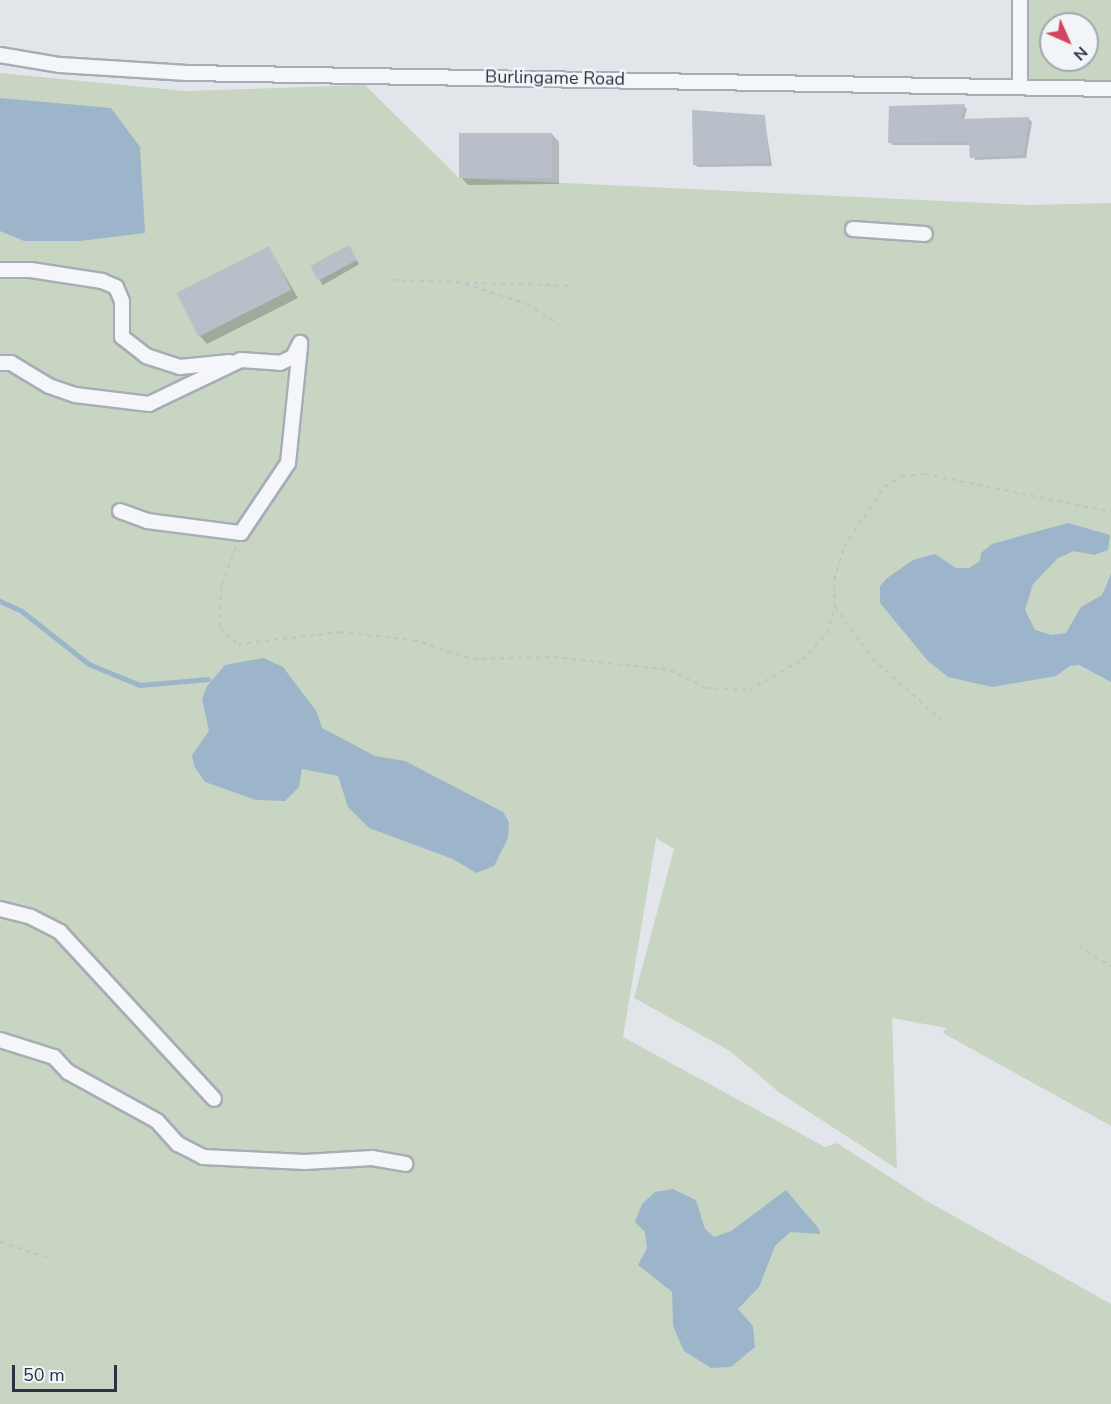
<!DOCTYPE html>
<html>
<head>
<meta charset="utf-8">
<style>
  body { margin:0 }
  #map { position:relative; width:1111px; height:1404px; overflow:hidden; background:#e2e6eb; font-family:"Nunito Sans",sans-serif }
  div>[style] { position:absolute }
  .green>* { inset:0; background:#c8d5c3 }
  .water>* { inset:0; background:#9cb5cb }
  .shadow>* { inset:0; background:#0003; transform-origin:0 0 }
  .stream>* { height:4.5px; margin:-2.25px; padding:0 2.25px; transform-origin:2.25px; border-radius:2.25px; background:#9cb5cb }
  .building>* { inset:0; background:#b9bfc8; transform-origin:0 0 }
  .path>* { height:2px; margin-top:-1px; transform-origin:0; background:repeating-linear-gradient(90deg,#c0c4ca 0 4.5px,transparent 0 9px) }
  .roads { filter:drop-shadow(2px 0 #a7adb5) drop-shadow(-2px 0 #a7adb5) drop-shadow(0 2px #a7adb5) drop-shadow(0 -2px #a7adb5) }
  .minor>* { height:14px; margin:-7px; padding:0 7px; transform-origin:7px; border-radius:7px; background:#f5f6f9 }
  span { translate:-50% -50%; white-space:nowrap; text-align:center; line-height:1.15; -webkit-text-stroke:5px #f2f5f8; paint-order:stroke }
  .street-label { font-size:18px; color:#293443 }
  .north { position:absolute; left:1039px; top:12px; width:60px; height:60px; box-sizing:border-box; background:#f2f5f8; border:2px solid #a2a8b0; border-radius:50%; rotate:135deg; font-size:16px; font-weight:700; line-height:24px; text-align:center; color:#293443 }
  .north::after { content:''; display:block; margin:auto; width:21px; height:27px; background:#d24560; clip-path:polygon(50% 0,100% 100%,50% 72%,0 100%) }
  .scale { position:absolute; left:12px; top:1365px; width:105px; height:27px; box-sizing:border-box; border:3px solid #293443; border-top:0; padding-left:8px; font-size:18px; line-height:21px; white-space:nowrap; color:#293443; -webkit-text-stroke:4px #f2f5f8; paint-order:stroke }
</style>
</head>
<body>
<div id="map">
  <div class="green">
    <i style="clip-path:polygon(evenodd,1022px 0,1111px 0,1111px 89px,1022px 88px,1022px 0,1051px 24px,1087px 24px,1087px 60px,1051px 60px,1051px 24px)"></i>
    <i style="clip-path:polygon(0 73px,185px 91px,365px 85px,459px 178px,1028px 205px,1111px 203px,1111px 1126px,943px 1033px,946px 1028px,892px 1018px,897px 1169px,780px 1093px,730px 1051px,634px 998px,674px 849px,656px 838px,623px 1037px,825px 1147px,837px 1143px,927px 1201px,1111px 1304px,1111px 1404px,0 1404px)"></i>
  </div>
  <div class="water">
    <i style="clip-path:polygon(0 98px,111px 108px,140px 147px,145px 233px,80px 241px,24px 241px,0 231px)"></i>
    <i style="clip-path:polygon(1068px 523px,1110px 535px,1108px 550px,1094px 555px,1074px 551px,1058px 558px,1033px 584px,1025px 610px,1035px 630px,1052px 635px,1066px 633px,1081px 607px,1102px 595px,1111px 574px,1111px 682px,1079px 665px,1070px 666px,1056px 676px,992px 687px,948px 677px,928px 661px,880px 603px,880px 586px,887px 578px,913px 560px,935px 554px,956px 568px,969px 568px,980px 561px,981px 553px,992px 544px)"></i>
    <i style="clip-path:polygon(263px 658px,283px 667px,317px 712px,322px 728px,375px 756px,405px 761px,503px 812px,509px 822px,508px 838px,494px 866px,476px 873px,453px 859px,369px 828px,348px 807px,338px 776px,302px 769px,299px 787px,285px 801px,256px 800px,205px 782px,194px 766px,192px 755px,209px 731px,202px 699px,207px 686px,225px 665px)"></i>
    <i style="clip-path:polygon(673px 1189px,696px 1200px,705px 1229px,714px 1237px,731px 1231px,786px 1190px,819px 1229px,820px 1234px,790px 1232px,775px 1246px,759px 1287px,738px 1309px,753px 1326px,755px 1347px,731px 1367px,711px 1368px,684px 1351px,673px 1326px,672px 1292px,638px 1265px,647px 1248px,645px 1232px,635px 1222px,642px 1204px,655px 1192px)"></i>
  </div>
  <div class="shadow">
    <i style="clip-path:polygon(964px 106px,967px 109px,964px 120px,1029px 119px,1032px 122px,1026px 158px,975px 160px,971px 145px,893px 145px,890px 142px)"></i>
    <i style="clip-path:polygon(764px 116px,772px 166px,698px 167px,694px 164px)"></i>
    <i style="clip-path:polygon(552px 134px,559px 142px,559px 184px,468px 185px,461px 177px)"></i>
    <i style="left:349px;top:247px;width:20px;height:42px;rotate:60deg"></i>
    <i style="clip-path:polygon(269px 248px,298px 298px,207px 344px,200px 336px)"></i>
  </div>
  <div class="stream">
    <i style="left:0;top:601px;width:24px;rotate:24deg"></i>
    <i style="left:22px;top:611px;width:85px;rotate:38.3deg"></i>
    <i style="left:89px;top:664px;width:55px;rotate:22.4deg"></i>
    <i style="left:140px;top:685px;width:68px;rotate:-5deg"></i>
  </div>
  <div class="building">
    <i style="clip-path:polygon(965px 104px,960px 119px,1029px 117px,1023px 155px,970px 158px,969px 142px,888px 143px,889px 106px)"></i>
    <i style="clip-path:polygon(692px 110px,765px 115px,769px 163px,693px 165px)"></i>
    <i style="left:459px;top:133px;width:93px;height:45px"></i>
    <i style="left:349px;top:245px;width:17px;height:44px;rotate:62deg"></i>
    <i style="left:269px;top:246px;width:49px;height:104px;rotate:63deg"></i>
  </div>
  <div class="path">
    <i style="left:393px;top:280px;width:177px;rotate:1.9deg"></i>
    <i style="left:465px;top:284px;width:65px;rotate:17.9deg"></i>
    <i style="left:527px;top:304px;width:37px;rotate:33deg"></i>
    <i style="left:236px;top:547px;width:43px;rotate:110.6deg"></i>
    <i style="left:221px;top:587px;width:41px;rotate:91.4deg"></i>
    <i style="left:220px;top:628px;width:24px;rotate:42deg"></i>
    <i style="left:238px;top:644px;width:103px;rotate:-6.7deg"></i>
    <i style="left:340px;top:632px;width:73px;rotate:6.3deg"></i>
    <i style="left:413px;top:640px;width:63px;rotate:17.6deg"></i>
    <i style="left:473px;top:659px;width:81px;rotate:-1.4deg"></i>
    <i style="left:554px;top:657px;width:117px;rotate:6.4deg"></i>
    <i style="left:670px;top:670px;width:40px;rotate:26.6deg"></i>
    <i style="left:706px;top:688px;width:43px;rotate:2.7deg"></i>
    <i style="left:749px;top:690px;width:61px;rotate:-29.5deg"></i>
    <i style="left:802px;top:660px;width:37px;rotate:-47deg"></i>
    <i style="left:827px;top:633px;width:27px;rotate:-73deg"></i>
    <i style="left:835px;top:607px;width:27px;rotate:-92deg"></i>
    <i style="left:834px;top:580px;width:34px;rotate:-73deg"></i>
    <i style="left:844px;top:547px;width:72px;rotate:-56.3deg"></i>
    <i style="left:884px;top:487px;width:21px;rotate:-31deg"></i>
    <i style="left:902px;top:476px;width:23px;rotate:-5deg"></i>
    <i style="left:925px;top:474px;width:190px;rotate:11.5deg"></i>
    <i style="left:835px;top:607px;width:63px;rotate:54deg"></i>
    <i style="left:872px;top:658px;width:93px;rotate:41.9deg"></i>
    <i style="left:1079px;top:946px;width:38px;rotate:33deg"></i>
    <i style="left:0;top:1242px;width:52px;rotate:18.1deg"></i>
  </div>
  <div class="roads">
    <div class="minor">
      <i style="left:1020px;top:0;width:87px;rotate:90deg"></i>
      <i style="left:0;top:55px;width:61px;rotate:9.5deg"></i>
      <i style="left:60px;top:65px;width:127px;rotate:3.6deg"></i>
      <i style="left:187px;top:73px;width:924px;rotate:0.99deg"></i>
      <i style="left:853px;top:229px;width:72px;rotate:4deg"></i>
      <i style="left:0;top:270px;width:31px"></i>
      <i style="left:31px;top:270px;width:72px;rotate:8.8deg"></i>
      <i style="left:102px;top:281px;width:15px;rotate:23deg"></i>
      <i style="left:116px;top:287px;width:15px;rotate:67deg"></i>
      <i style="left:122px;top:301px;width:36px;rotate:90deg"></i>
      <i style="left:122px;top:337px;width:31px;rotate:38deg"></i>
      <i style="left:146px;top:356px;width:36px;rotate:18deg"></i>
      <i style="left:180px;top:367px;width:50px;rotate:-5.7deg"></i>
      <i style="left:0;top:363px;width:11px"></i>
      <i style="left:11px;top:363px;width:44px;rotate:31.2deg"></i>
      <i style="left:49px;top:386px;width:28px;rotate:19deg"></i>
      <i style="left:75px;top:395px;width:75px;rotate:6.9deg"></i>
      <i style="left:149px;top:404px;width:102px;rotate:-25.6deg"></i>
      <i style="left:241px;top:360px;width:39px;rotate:4deg"></i>
      <i style="left:280px;top:363px;width:14px;rotate:-25deg"></i>
      <i style="left:293px;top:357px;width:16px;rotate:-63deg"></i>
      <i style="left:120px;top:511px;width:29px;rotate:20deg"></i>
      <i style="left:147px;top:521px;width:95px;rotate:7.3deg"></i>
      <i style="left:241px;top:533px;width:84px;rotate:-56.1deg"></i>
      <i style="left:288px;top:463px;width:117px;rotate:-84.1deg"></i>
      <i style="left:0;top:909px;width:32px;rotate:14deg"></i>
      <i style="left:31px;top:917px;width:33px;rotate:27deg"></i>
      <i style="left:60px;top:932px;width:227px;rotate:47.3deg"></i>
      <i style="left:0;top:1040px;width:57px;rotate:17.5deg"></i>
      <i style="left:54px;top:1057px;width:21px;rotate:47deg"></i>
      <i style="left:68px;top:1072px;width:102px;rotate:28.8deg"></i>
      <i style="left:157px;top:1121px;width:31px;rotate:48deg"></i>
      <i style="left:178px;top:1144px;width:28px;rotate:27deg"></i>
      <i style="left:203px;top:1157px;width:102px;rotate:2.8deg"></i>
      <i style="left:305px;top:1162px;width:67px;rotate:-3.4deg"></i>
      <i style="left:372px;top:1158px;width:34px;rotate:10deg"></i>
    </div>
  </div>
  <div class="street-label">
    <span style="left:555px;top:78px;rotate:1deg">Burlingame Road</span>
  </div>
  <div class="north">N</div>
  <div class="scale">50 m</div>
</div>
</body>
</html>
